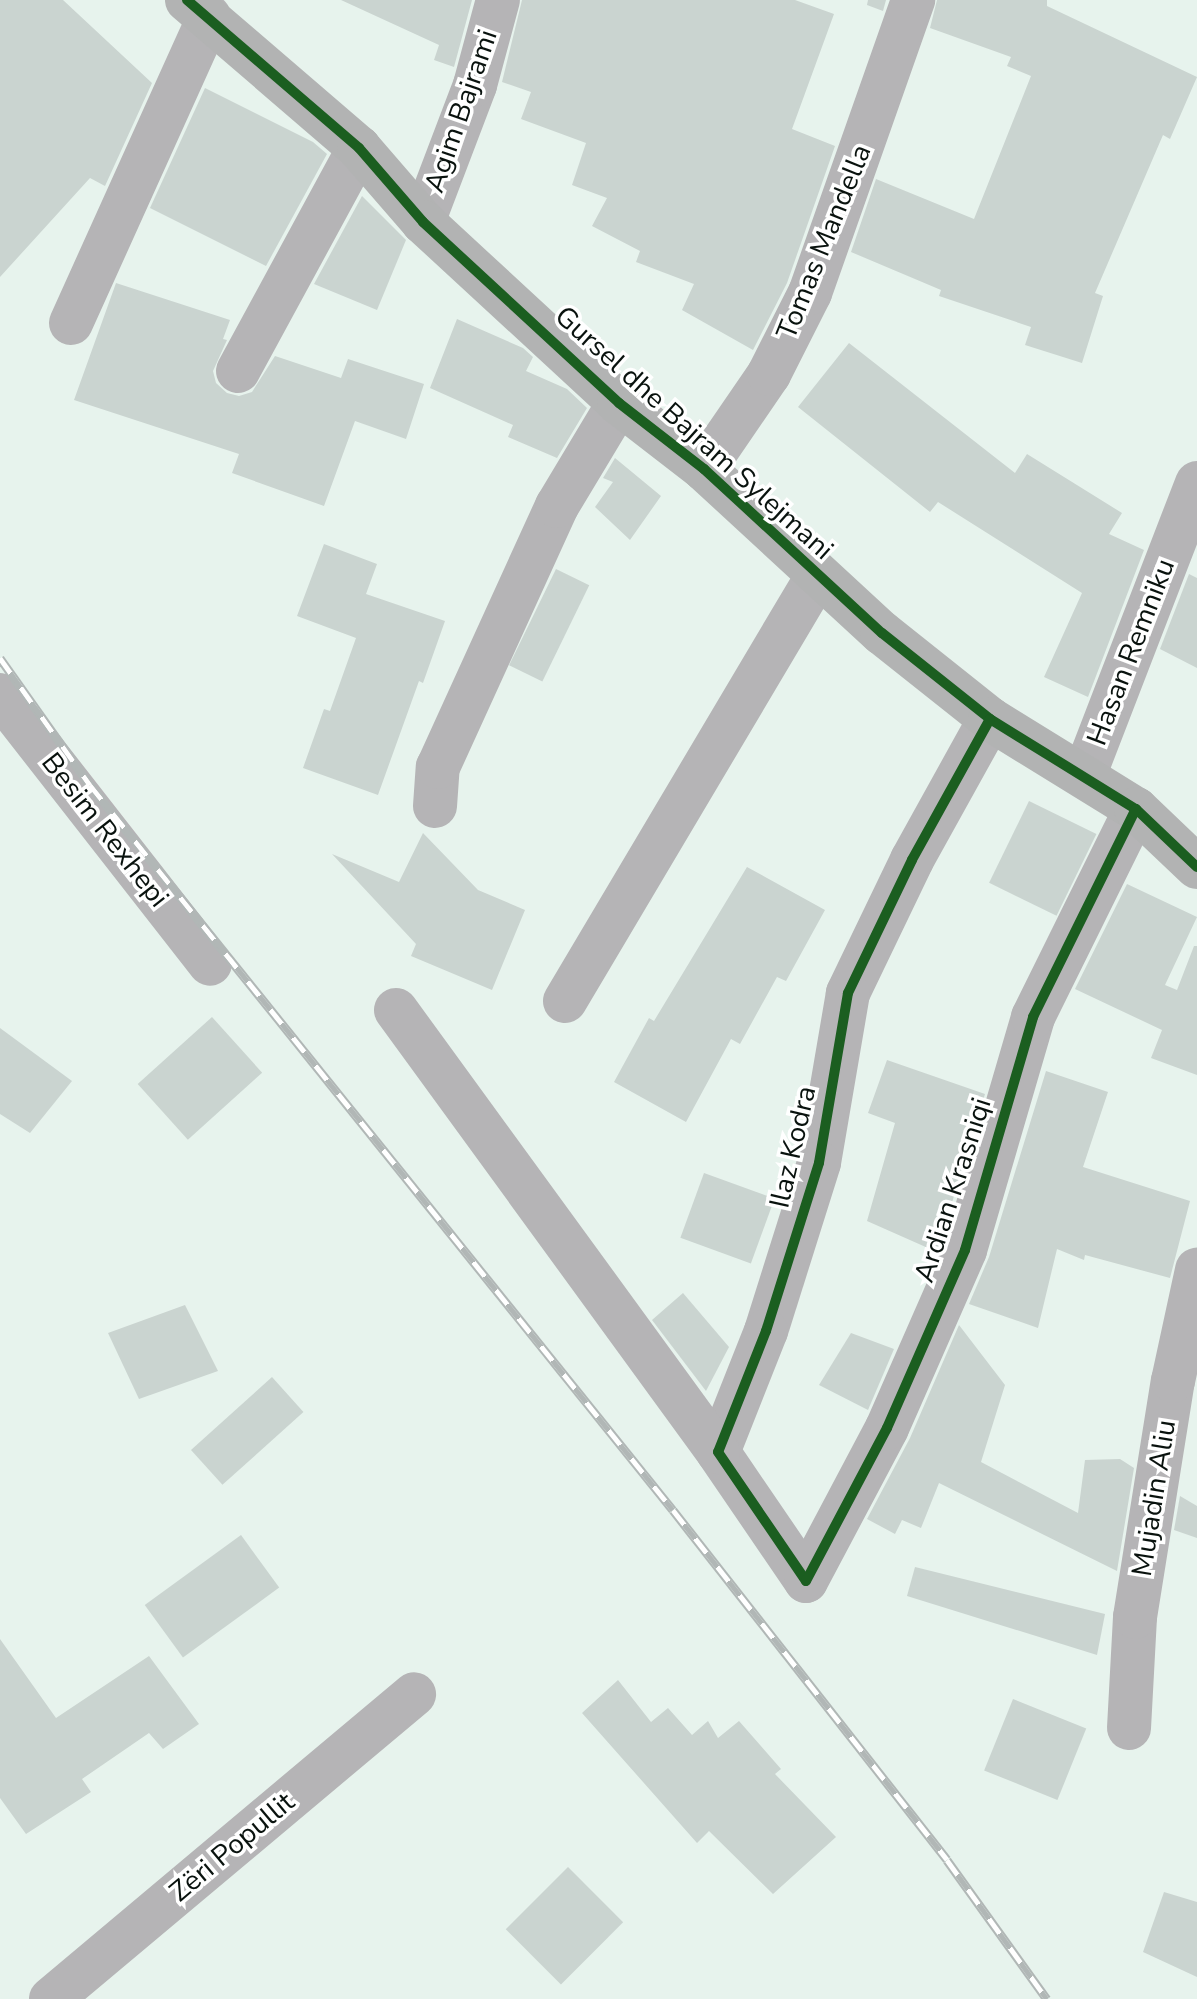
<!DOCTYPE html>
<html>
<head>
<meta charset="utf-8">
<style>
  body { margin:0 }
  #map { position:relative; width:1197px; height:1999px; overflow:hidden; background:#e7f3ed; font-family:"Nunito Sans",sans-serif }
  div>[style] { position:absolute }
  .building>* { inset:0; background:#cad4d0; transform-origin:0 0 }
  .street>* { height:44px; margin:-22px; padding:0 22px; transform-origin:22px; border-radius:22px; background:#b5b4b6 }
  .secondary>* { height:44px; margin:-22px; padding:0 22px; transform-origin:22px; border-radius:22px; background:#b2b3b3 }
  .rail>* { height:9px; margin-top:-4.5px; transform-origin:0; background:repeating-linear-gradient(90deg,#fff 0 18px,#b1b7b6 0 36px); box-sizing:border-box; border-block:2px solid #b1b7b6 }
  .cycleway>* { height:10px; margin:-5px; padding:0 5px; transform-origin:5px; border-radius:5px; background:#1b5e20 }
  span { translate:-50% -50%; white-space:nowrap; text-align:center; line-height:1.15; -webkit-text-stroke:7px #fff; paint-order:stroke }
  .street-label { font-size:28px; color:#09120e }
</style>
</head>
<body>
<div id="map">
  <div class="building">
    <i style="clip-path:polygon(0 0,63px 0,152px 83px,105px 186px,90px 178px,0 277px)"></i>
    <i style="clip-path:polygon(341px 0,472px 0,454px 67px,434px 60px,439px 45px)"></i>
    <i style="clip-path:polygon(522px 0,795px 0,834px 14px,792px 129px,835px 146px,787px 283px,753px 350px,682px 310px,694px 284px,636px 262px,640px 251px,592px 226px,607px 198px,572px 185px,586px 143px,521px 119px,531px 92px,502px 82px)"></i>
    <i style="clip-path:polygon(868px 0,886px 0,883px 11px,867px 5px)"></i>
    <i style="clip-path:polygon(937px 0,1047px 0,1047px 6px,1197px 77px,1170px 139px,1163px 135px,1095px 293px,1103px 296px,1082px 363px,1025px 345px,1031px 327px,939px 296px,941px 290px,851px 252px,876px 179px,974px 219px,1031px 76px,1007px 66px,1011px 57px,930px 28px)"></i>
    <i style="clip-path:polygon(205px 88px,313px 142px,327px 154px,266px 266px,150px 208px)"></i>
    <i style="clip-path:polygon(362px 196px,406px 240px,377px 310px,314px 284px)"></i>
    <i style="clip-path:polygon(116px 283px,230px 320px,223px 339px,227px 340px,213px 371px,216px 383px,227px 393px,239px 396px,252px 392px,275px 356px,341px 378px,348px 359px,424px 384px,406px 439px,355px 421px,324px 506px,232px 473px,239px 454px,74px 400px)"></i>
    <i style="clip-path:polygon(457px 319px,523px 348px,533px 357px,526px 371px,567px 389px,587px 408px,557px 458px,508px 437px,513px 425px,430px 388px)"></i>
    <i style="clip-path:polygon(849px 343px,1015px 473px,1027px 454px,1122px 513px,1109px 534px,1144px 550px,1088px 697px,1044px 677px,1082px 593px,938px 502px,930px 512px,798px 407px)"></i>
    <i style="clip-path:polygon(615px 458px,661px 496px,630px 540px,595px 507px,613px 482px,603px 478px)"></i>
    <i style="clip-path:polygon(324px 544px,377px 564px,366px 594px,445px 621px,423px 683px,419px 681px,378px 795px,303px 768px,324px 709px,330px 711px,356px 638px,297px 616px)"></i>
    <i style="left:556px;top:569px;width:37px;height:107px;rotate:26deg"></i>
    <i style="clip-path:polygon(1189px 574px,1197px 578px,1197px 668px,1160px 649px)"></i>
    <i style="left:1029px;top:801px;width:75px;height:91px;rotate:26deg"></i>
    <i style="clip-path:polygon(423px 833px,478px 890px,525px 910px,492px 990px,411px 956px,416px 944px,332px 854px,399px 882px)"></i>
    <i style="clip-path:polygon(747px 867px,825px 910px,786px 981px,777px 977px,740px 1044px,731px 1039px,686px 1122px,614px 1082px,649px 1018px,654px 1021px)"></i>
    <i style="clip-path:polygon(1127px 884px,1197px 917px,1165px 985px,1177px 990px,1194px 946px,1197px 946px,1197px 1075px,1151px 1058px,1162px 1030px,1075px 989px)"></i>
    <i style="left:212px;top:1017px;width:75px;height:100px;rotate:48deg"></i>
    <i style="clip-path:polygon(0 1028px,72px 1081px,30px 1133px,0 1114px)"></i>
    <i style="clip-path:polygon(887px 1060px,985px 1094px,937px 1252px,867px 1221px,895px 1123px,868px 1113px)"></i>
    <i style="clip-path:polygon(1046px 1071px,1108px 1092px,1083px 1167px,1190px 1201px,1170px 1278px,1085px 1255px,1084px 1260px,1057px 1249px,1038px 1328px,969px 1304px,989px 1257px)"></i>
    <i style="left:704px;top:1173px;width:75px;height:69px;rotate:20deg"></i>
    <i style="clip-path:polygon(683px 1293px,729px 1347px,706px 1391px,652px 1320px)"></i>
    <i style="clip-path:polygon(185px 1305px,218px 1371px,139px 1399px,108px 1333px)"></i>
    <i style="clip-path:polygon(959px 1325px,1005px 1385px,981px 1462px,1078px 1513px,1085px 1460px,1120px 1459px,1134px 1468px,1117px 1571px,939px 1483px,921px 1528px,902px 1520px,895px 1534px,867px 1519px,910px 1438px)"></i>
    <i style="clip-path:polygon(851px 1333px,894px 1349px,868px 1410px,819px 1385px)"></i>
    <i style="left:272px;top:1377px;width:47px;height:109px;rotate:48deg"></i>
    <i style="clip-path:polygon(1180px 1496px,1197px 1506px,1197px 1538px,1174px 1530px)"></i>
    <i style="left:241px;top:1535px;width:65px;height:119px;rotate:54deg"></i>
    <i style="clip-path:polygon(915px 1567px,1105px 1614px,1097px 1655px,907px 1596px)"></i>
    <i style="clip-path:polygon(0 1639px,56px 1718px,149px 1656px,199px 1724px,163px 1749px,149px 1733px,82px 1779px,91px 1792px,26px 1834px,0 1798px)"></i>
    <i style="clip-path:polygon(618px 1680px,651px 1722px,668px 1708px,692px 1735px,708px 1721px,718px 1738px,739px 1721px,781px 1769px,775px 1774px,836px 1837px,773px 1894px,709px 1831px,697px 1843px,582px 1713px)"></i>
    <i style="left:1013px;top:1699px;width:79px;height:77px;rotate:22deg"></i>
    <i style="left:568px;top:1867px;width:78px;height:88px;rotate:45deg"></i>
    <i style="clip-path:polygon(1164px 1892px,1197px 1902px,1197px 1977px,1143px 1952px)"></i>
  </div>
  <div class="street">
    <i style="left:423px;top:222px;width:147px;rotate:-69.2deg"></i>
    <i style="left:475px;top:85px;width:88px;rotate:-74.9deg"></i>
    <i style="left:71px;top:323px;width:336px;rotate:-65.7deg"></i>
    <i style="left:238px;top:371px;width:254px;rotate:-61.5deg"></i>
    <i style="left:704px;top:469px;width:115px;rotate:-55.6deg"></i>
    <i style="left:769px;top:374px;width:91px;rotate:-63.2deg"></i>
    <i style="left:810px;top:293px;width:311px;rotate:-70.6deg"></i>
    <i style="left:0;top:695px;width:341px;rotate:52deg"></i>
    <i style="left:990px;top:719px;width:161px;rotate:119deg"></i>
    <i style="left:912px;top:860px;width:148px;rotate:115.7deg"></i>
    <i style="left:848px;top:993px;width:172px;rotate:99.7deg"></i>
    <i style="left:819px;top:1163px;width:176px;rotate:107.5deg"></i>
    <i style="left:766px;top:1331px;width:130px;rotate:111.6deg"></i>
    <i style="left:718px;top:1452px;width:156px;rotate:55.7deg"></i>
    <i style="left:806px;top:1581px;width:173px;rotate:-62.1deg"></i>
    <i style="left:887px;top:1428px;width:194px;rotate:-66.3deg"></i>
    <i style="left:965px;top:1250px;width:243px;rotate:-73.7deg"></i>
    <i style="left:1033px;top:1017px;width:232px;rotate:-63.7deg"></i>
    <i style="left:1084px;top:776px;width:314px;rotate:-68.9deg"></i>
    <i style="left:435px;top:806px;width:39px;rotate:-86deg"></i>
    <i style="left:438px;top:767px;width:287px;rotate:-65.5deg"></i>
    <i style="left:557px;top:506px;width:120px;rotate:-59deg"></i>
    <i style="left:565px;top:1001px;width:495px;rotate:-59.3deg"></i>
    <i style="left:396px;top:1010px;width:547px;rotate:53.93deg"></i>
    <i style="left:1129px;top:1728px;width:111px;rotate:-86.9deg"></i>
    <i style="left:1135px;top:1617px;width:239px;rotate:-80.9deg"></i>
    <i style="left:1173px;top:1381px;width:114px;rotate:-77.8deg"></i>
    <i style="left:51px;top:1999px;width:474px;rotate:-40deg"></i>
  </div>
  <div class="secondary">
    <i style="left:187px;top:0;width:227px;rotate:40.7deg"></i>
    <i style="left:359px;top:148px;width:98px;rotate:49.1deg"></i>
    <i style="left:423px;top:222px;width:267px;rotate:42.7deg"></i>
    <i style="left:619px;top:403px;width:108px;rotate:37.8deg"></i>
    <i style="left:704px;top:469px;width:242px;rotate:42.7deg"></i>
    <i style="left:882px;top:633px;width:138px;rotate:38.5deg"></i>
    <i style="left:990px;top:719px;width:172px;rotate:31.7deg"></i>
    <i style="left:1136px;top:809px;width:84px;rotate:43.6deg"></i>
  </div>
  <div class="rail">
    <i style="left:0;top:658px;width:156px;rotate:54.7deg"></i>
    <i style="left:90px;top:785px;width:930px;rotate:51.2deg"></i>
    <i style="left:673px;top:1510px;width:444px;rotate:51.9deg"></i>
    <i style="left:947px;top:1860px;width:171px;rotate:54.3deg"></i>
  </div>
  <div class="cycleway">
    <i style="left:187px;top:0;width:227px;rotate:40.7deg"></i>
    <i style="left:359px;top:148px;width:98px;rotate:49.1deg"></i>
    <i style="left:423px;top:222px;width:267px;rotate:42.7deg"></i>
    <i style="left:619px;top:403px;width:108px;rotate:37.8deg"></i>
    <i style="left:704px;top:469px;width:242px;rotate:42.7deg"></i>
    <i style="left:882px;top:633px;width:138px;rotate:38.5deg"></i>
    <i style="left:990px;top:719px;width:172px;rotate:31.7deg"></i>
    <i style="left:1136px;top:809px;width:84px;rotate:43.6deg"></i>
    <i style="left:990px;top:719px;width:161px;rotate:119deg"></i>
    <i style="left:912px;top:860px;width:148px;rotate:115.7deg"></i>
    <i style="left:848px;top:993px;width:172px;rotate:99.7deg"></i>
    <i style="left:819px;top:1163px;width:176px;rotate:107.5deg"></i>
    <i style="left:766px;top:1331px;width:130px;rotate:111.6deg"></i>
    <i style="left:718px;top:1452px;width:156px;rotate:55.7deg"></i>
    <i style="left:806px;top:1581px;width:173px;rotate:-62.1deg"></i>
    <i style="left:887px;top:1428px;width:194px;rotate:-66.3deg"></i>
    <i style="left:965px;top:1250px;width:243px;rotate:-73.7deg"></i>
    <i style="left:1033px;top:1017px;width:232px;rotate:-63.7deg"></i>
  </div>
  <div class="street-label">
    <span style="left:461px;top:111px;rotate:-71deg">Agim Bajrami</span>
    <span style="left:824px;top:242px;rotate:-68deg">Tomas Mandella</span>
    <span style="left:694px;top:433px;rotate:42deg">Gursel dhe Bajram Sylejmani</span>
    <span style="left:1131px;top:652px;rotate:-69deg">Hasan Remniku</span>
    <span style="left:105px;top:830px;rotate:52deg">Besim Rexhepi</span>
    <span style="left:793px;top:1147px;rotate:-77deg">Ilaz Kodra</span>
    <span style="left:953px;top:1190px;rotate:-72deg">Ardian Krasniqi</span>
    <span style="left:1154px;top:1498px;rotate:-81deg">Mujadin Aliu</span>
    <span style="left:232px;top:1847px;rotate:-40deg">Zëri Popullit</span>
  </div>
</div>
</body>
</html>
